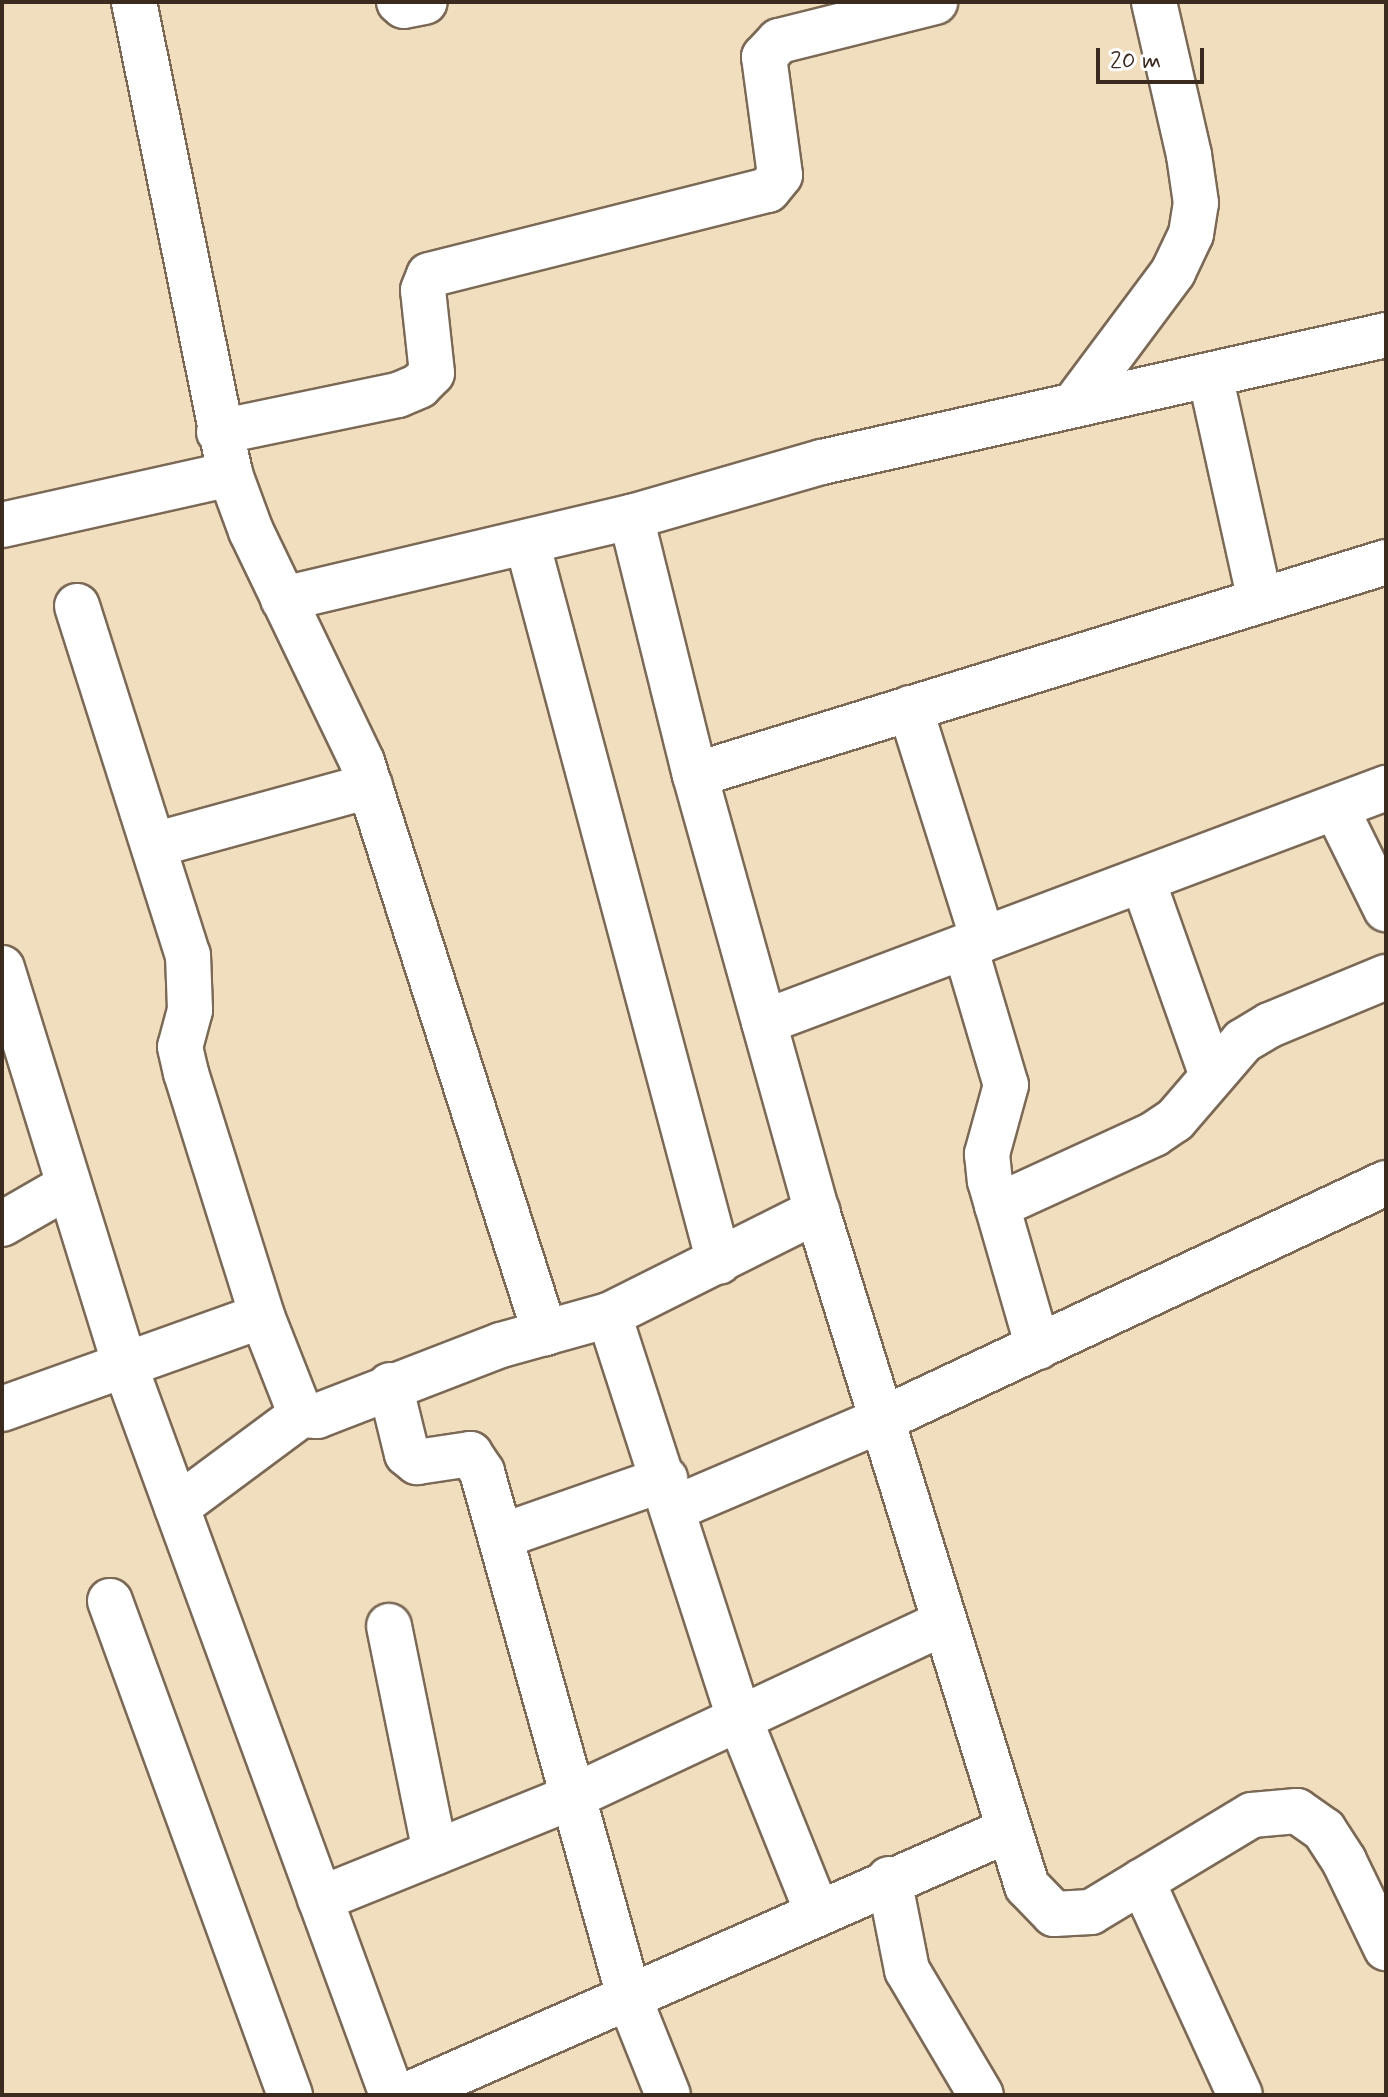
<!DOCTYPE html>
<html>
<head>
<meta charset="utf-8">
<style>
  body { margin:0 }
  #map { position:relative; width:1388px; height:2097px; overflow:hidden; background:#f1debe; font-family:Mynerve,sans-serif }
  div>[style] { position:absolute }
  .roads { filter:drop-shadow(2px 0 #7b6956) drop-shadow(-2px 0 #7b6956) drop-shadow(0 2px #7b6956) drop-shadow(0 -2px #7b6956) }
  .street>* { height:44px; margin:-22px; padding:0 22px; transform-origin:22px; border-radius:22px; background:#fff }
  span { translate:-50% -50%; white-space:nowrap; text-align:center; line-height:1.15; -webkit-text-stroke:6px #fff; paint-order:stroke }
  .frame { position:absolute; inset:0; border:4px solid #3b2a1e; pointer-events:none }
  .scale { position:absolute; left:1096px; top:48px; width:108px; height:36px; box-sizing:border-box; border:4px solid #3b2a1e; border-top:0; padding-left:10px; font-size:24px; line-height:28px; white-space:nowrap; color:#3b2a1e; -webkit-text-stroke:6px #fff; paint-order:stroke }
</style>
</head>
<body>
<div id="map">
  <div class="roads">
    <div class="street">
      <i style="left:134px;top:2px;width:482px;rotate:78.5deg"></i>
      <i style="left:230px;top:474px;width:61px;rotate:69.8deg"></i>
      <i style="left:251px;top:531px;width:256px;rotate:64.3deg"></i>
      <i style="left:362px;top:762px;width:600px;rotate:72.23deg"></i>
      <i style="left:399px;top:2px;width:6px;rotate:39deg"></i>
      <i style="left:404px;top:6px;width:21px;rotate:-11deg"></i>
      <i style="left:1210px;top:375px;width:231px;rotate:77.5deg"></i>
      <i style="left:1074px;top:405px;width:166px;rotate:-53.3deg"></i>
      <i style="left:1173px;top:272px;width:42px;rotate:-64.7deg"></i>
      <i style="left:1191px;top:234px;width:31px;rotate:-81deg"></i>
      <i style="left:1196px;top:203px;width:49px;rotate:-98.3deg"></i>
      <i style="left:1189px;top:155px;width:157px;rotate:-102.9deg"></i>
      <i style="left:219px;top:432px;width:183px;rotate:-11.7deg"></i>
      <i style="left:398px;top:395px;width:23px;rotate:-23deg"></i>
      <i style="left:419px;top:386px;width:18px;rotate:-45deg"></i>
      <i style="left:432px;top:373px;width:83px;rotate:-96.2deg"></i>
      <i style="left:423px;top:290px;width:16px;rotate:-68deg"></i>
      <i style="left:429px;top:275px;width:349px;rotate:-14.1deg"></i>
      <i style="left:768px;top:190px;width:19px;rotate:-51deg"></i>
      <i style="left:780px;top:175px;width:119px;rotate:-97.7deg"></i>
      <i style="left:764px;top:57px;width:22px;rotate:-47deg"></i>
      <i style="left:779px;top:41px;width:161px;rotate:-14deg"></i>
      <i style="left:631px;top:517px;width:266px;rotate:76.1deg"></i>
      <i style="left:695px;top:775px;width:453px;rotate:74.4deg"></i>
      <i style="left:817px;top:1211px;width:707px;rotate:72.72deg"></i>
      <i style="left:1027px;top:1886px;width:39px;rotate:46deg"></i>
      <i style="left:1054px;top:1914px;width:37px;rotate:-3deg"></i>
      <i style="left:1091px;top:1912px;width:188px;rotate:-31.1deg"></i>
      <i style="left:1252px;top:1815px;width:45px;rotate:-5.1deg"></i>
      <i style="left:1297px;top:1811px;width:33px;rotate:35deg"></i>
      <i style="left:1324px;top:1830px;width:37px;rotate:57deg"></i>
      <i style="left:1344px;top:1861px;width:97px;rotate:64.2deg"></i>
      <i style="left:2px;top:525px;width:234px;rotate:-12.6deg"></i>
      <i style="left:527px;top:542px;width:745px;rotate:75.07deg"></i>
      <i style="left:283px;top:599px;width:358px;rotate:-13.3deg"></i>
      <i style="left:631px;top:517px;width:199px;rotate:-16.1deg"></i>
      <i style="left:822px;top:462px;width:578px;rotate:-12.69deg"></i>
      <i style="left:77px;top:606px;width:366px;rotate:72.4deg"></i>
      <i style="left:188px;top:955px;width:55px;rotate:87.9deg"></i>
      <i style="left:190px;top:1010px;width:38px;rotate:105deg"></i>
      <i style="left:180px;top:1047px;width:27px;rotate:77deg"></i>
      <i style="left:186px;top:1073px;width:255px;rotate:72.6deg"></i>
      <i style="left:262px;top:1316px;width:106px;rotate:68.5deg"></i>
      <i style="left:301px;top:1415px;width:16px;rotate:4deg"></i>
      <i style="left:317px;top:1416px;width:197px;rotate:-21.1deg"></i>
      <i style="left:501px;top:1345px;width:112px;rotate:-15.5deg"></i>
      <i style="left:609px;top:1315px;width:233px;rotate:-26.6deg"></i>
      <i style="left:910px;top:708px;width:243px;rotate:72.5deg"></i>
      <i style="left:695px;top:775px;width:723px;rotate:-17.13deg"></i>
      <i style="left:1336px;top:808px;width:113px;rotate:63.7deg"></i>
      <i style="left:154px;top:845px;width:224px;rotate:-15.3deg"></i>
      <i style="left:1143px;top:881px;width:207px;rotate:70.5deg"></i>
      <i style="left:965px;top:947px;width:144px;rotate:73.5deg"></i>
      <i style="left:1006px;top:1085px;width:72px;rotate:105.4deg"></i>
      <i style="left:987px;top:1154px;width:27px;rotate:84deg"></i>
      <i style="left:990px;top:1181px;width:173px;rotate:73.9deg"></i>
      <i style="left:2px;top:968px;width:413px;rotate:72.8deg"></i>
      <i style="left:124px;top:1363px;width:780px;rotate:69.89deg"></i>
      <i style="left:764px;top:1022px;width:665px;rotate:-20.62deg"></i>
      <i style="left:997px;top:1206px;width:173px;rotate:-24.6deg"></i>
      <i style="left:1154px;top:1134px;width:25px;rotate:-34deg"></i>
      <i style="left:1175px;top:1120px;width:104px;rotate:-49.3deg"></i>
      <i style="left:1243px;top:1041px;width:31px;rotate:-31deg"></i>
      <i style="left:1270px;top:1025px;width:126px;rotate:-22.5deg"></i>
      <i style="left:2px;top:1224px;width:76px;rotate:-29.9deg"></i>
      <i style="left:609px;top:1315px;width:426px;rotate:72.1deg"></i>
      <i style="left:740px;top:1720px;width:207px;rotate:68.1deg"></i>
      <i style="left:390px;top:1385px;width:71px;rotate:76.2deg"></i>
      <i style="left:407px;top:1454px;width:13px;rotate:39deg"></i>
      <i style="left:417px;top:1462px;width:54px;rotate:-8.6deg"></i>
      <i style="left:470px;top:1454px;width:22px;rotate:56deg"></i>
      <i style="left:482px;top:1472px;width:548px;rotate:74.34deg"></i>
      <i style="left:630px;top:2000px;width:102px;rotate:68.2deg"></i>
      <i style="left:2px;top:1409px;width:276px;rotate:-19.7deg"></i>
      <i style="left:177px;top:1507px;width:154px;rotate:-36.6deg"></i>
      <i style="left:675px;top:1508px;width:224px;rotate:-23.1deg"></i>
      <i style="left:881px;top:1420px;width:558px;rotate:-25.14deg"></i>
      <i style="left:502px;top:1536px;width:173px;rotate:-19.3deg"></i>
      <i style="left:110px;top:1601px;width:526px;rotate:69.98deg"></i>
      <i style="left:389px;top:1626px;width:231px;rotate:78.5deg"></i>
      <i style="left:889px;top:1879px;width:93px;rotate:78.8deg"></i>
      <i style="left:907px;top:1970px;width:145px;rotate:59.4deg"></i>
      <i style="left:1142px;top:1881px;width:235px;rotate:65.4deg"></i>
      <i style="left:320px;top:1899px;width:272px;rotate:-22deg"></i>
      <i style="left:572px;top:1797px;width:410px;rotate:-25.1deg"></i>
      <i style="left:407px;top:2095px;width:655px;rotate:-23.78deg"></i>
    </div>
  </div>
  <div class="frame"></div>
  <div class="scale">20 m</div>
</div>
</body>
</html>
